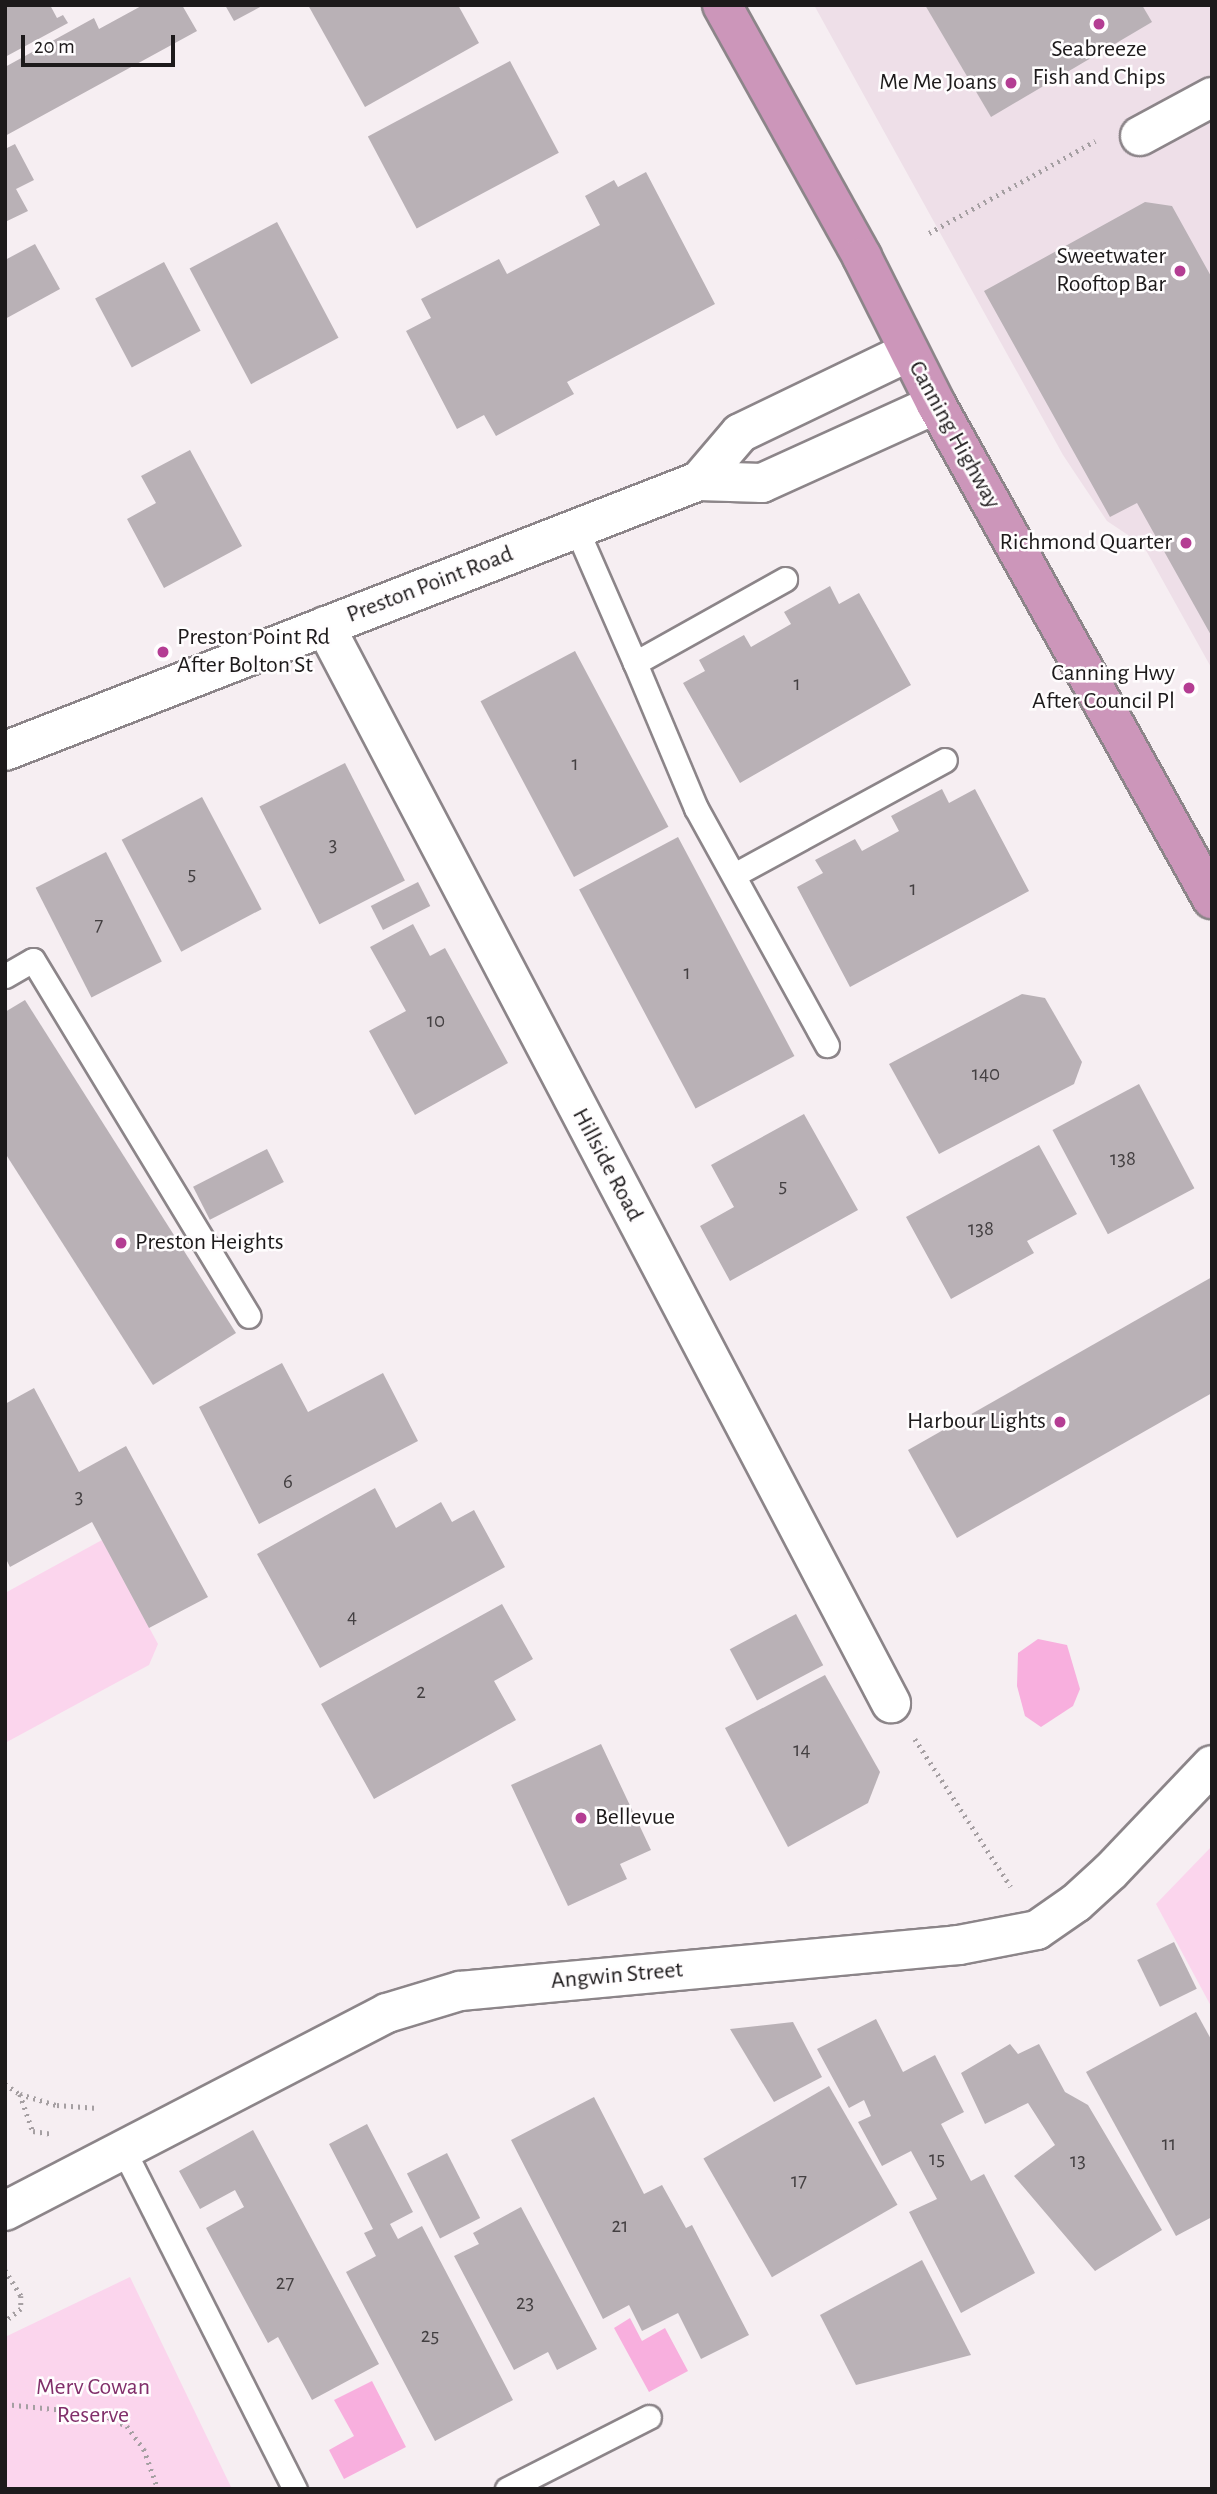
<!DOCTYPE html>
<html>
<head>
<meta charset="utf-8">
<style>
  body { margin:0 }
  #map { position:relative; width:1217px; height:2494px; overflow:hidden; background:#f6eef2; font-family:"Alegreya Sans",sans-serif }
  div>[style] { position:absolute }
  .built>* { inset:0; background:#eedfe8 }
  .green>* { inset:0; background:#fbd5ed }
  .water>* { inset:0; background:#f8afde }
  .building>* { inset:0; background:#b9b1b6; transform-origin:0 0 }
  .path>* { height:4.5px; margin-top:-2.25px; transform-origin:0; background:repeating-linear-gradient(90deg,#a59fa2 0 2px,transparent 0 7px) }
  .roads { filter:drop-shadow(2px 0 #8c8589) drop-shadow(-2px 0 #8c8589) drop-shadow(0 2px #8c8589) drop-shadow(0 -2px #8c8589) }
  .service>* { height:23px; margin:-11.5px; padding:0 11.5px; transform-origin:11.5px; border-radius:11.5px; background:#fff }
  .minor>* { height:38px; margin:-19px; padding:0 19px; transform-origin:19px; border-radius:19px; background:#fff }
  .secondary>* { height:38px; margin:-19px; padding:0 19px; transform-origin:19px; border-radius:19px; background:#fff }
  .trunk>* { height:38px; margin:-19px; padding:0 19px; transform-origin:19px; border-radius:19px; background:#cc96ba }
  .dots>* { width:19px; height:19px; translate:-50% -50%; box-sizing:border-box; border:4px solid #fffdfe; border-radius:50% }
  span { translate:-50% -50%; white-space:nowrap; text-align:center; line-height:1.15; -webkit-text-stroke:5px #fffdfe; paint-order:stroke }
  .number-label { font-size:21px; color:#444042 }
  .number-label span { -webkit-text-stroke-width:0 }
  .poi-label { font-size:24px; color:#1d1a1b }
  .right { translate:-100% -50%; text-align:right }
  .left { translate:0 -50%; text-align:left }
  .street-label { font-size:24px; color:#1d1a1b }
  .park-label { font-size:24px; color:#812f6a }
  .frame { position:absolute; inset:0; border:7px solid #1d1a1b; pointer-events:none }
  .scale { position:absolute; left:21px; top:35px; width:154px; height:32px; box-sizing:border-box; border:4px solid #1d1a1b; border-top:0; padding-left:9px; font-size:21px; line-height:24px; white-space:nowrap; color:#1d1a1b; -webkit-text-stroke:5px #fffdfe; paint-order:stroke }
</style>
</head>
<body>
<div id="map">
  <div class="built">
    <i style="clip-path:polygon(814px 5px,1212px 5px,1212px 669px,1143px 545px,1107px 521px,1063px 455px)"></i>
  </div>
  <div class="green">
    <i style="clip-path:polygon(102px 1540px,158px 1644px,149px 1665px,5px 1743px,5px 1593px)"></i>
    <i style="clip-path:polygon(1212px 1846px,1212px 2008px,1156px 1904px)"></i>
    <i style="clip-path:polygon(130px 2277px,232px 2489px,5px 2489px,5px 2337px)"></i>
  </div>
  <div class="water">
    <i style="clip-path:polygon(1038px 1639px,1067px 1645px,1080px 1689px,1073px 1706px,1041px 1727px,1025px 1716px,1017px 1686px,1018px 1653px)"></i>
    <i style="clip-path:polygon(630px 2318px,642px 2341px,665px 2328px,688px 2371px,649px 2392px,614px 2328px)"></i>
    <i style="clip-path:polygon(372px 2381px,406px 2447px,344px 2479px,329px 2450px,354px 2436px,334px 2400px)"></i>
  </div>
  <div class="building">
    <i style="clip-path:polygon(5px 5px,50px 5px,57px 18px,63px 15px,68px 23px,5px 57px)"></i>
    <i style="clip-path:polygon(143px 5px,182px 5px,197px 31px,5px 136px,5px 67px,94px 18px,99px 29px)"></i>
    <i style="clip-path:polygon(225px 5px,264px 5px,234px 21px)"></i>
    <i style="clip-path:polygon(308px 5px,458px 5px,479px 43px,365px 107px)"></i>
    <i style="clip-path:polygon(925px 5px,1142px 5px,1152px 22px,991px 117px)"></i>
    <i style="left:510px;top:61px;width:104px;height:161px;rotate:62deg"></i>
    <i style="clip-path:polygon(15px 144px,34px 180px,16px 189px,28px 211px,5px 222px,5px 149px)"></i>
    <i style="clip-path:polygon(646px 172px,715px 304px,567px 382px,574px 394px,496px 436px,484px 415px,457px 429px,406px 331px,431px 318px,421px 299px,499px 259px,507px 274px,600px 225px,585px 196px,614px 180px,618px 187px)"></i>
    <i style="clip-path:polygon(1145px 202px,1172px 206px,1212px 278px,1212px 637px,1137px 503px,1110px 517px,984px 291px)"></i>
    <i style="left:277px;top:222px;width:131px;height:99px;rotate:62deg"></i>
    <i style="clip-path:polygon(35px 244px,60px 289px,5px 319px,5px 260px)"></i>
    <i style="left:164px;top:262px;width:78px;height:78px;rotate:62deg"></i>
    <i style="clip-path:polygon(190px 450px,242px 546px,164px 588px,127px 519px,156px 503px,141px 476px)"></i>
    <i style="clip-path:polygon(830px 586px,839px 604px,859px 593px,911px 685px,740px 783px,683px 683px,705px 671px,699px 660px,744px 635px,751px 647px,791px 624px,784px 612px)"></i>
    <i style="left:575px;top:651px;width:199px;height:107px;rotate:62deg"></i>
    <i style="left:345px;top:763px;width:132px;height:96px;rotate:63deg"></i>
    <i style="clip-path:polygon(942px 789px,949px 803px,975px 789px,1029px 891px,850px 987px,797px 887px,823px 873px,815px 860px,855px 839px,862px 851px,899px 831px,891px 816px)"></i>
    <i style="left:202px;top:797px;width:127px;height:91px;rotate:62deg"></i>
    <i style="left:678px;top:837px;width:248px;height:112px;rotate:62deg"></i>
    <i style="left:106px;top:852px;width:123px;height:79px;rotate:63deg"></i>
    <i style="left:418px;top:882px;width:27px;height:53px;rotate:63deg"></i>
    <i style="clip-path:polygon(413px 924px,430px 956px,445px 948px,508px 1063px,415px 1115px,369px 1031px,406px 1011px,370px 947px)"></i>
    <i style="clip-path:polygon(1022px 994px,1045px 998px,1082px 1062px,1074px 1084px,939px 1154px,889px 1064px)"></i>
    <i style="clip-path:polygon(25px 1000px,236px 1333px,153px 1385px,5px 1153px,5px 1012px)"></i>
    <i style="left:1139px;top:1084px;width:118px;height:98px;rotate:62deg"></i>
    <i style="clip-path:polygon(804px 1114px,858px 1210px,730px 1281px,700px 1226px,734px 1207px,711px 1165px)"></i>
    <i style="clip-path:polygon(1039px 1145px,1077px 1214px,1027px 1241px,1034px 1253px,951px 1299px,906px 1217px)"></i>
    <i style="left:267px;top:1149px;width:37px;height:83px;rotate:63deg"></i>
    <i style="clip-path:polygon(1212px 1277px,1212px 1393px,957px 1538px,908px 1450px)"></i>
    <i style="clip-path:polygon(282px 1363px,308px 1412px,383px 1373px,418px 1441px,259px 1524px,199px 1407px)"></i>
    <i style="clip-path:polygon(34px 1388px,79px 1472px,126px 1446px,208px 1597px,149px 1628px,92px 1522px,10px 1567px,5px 1557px,5px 1404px)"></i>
    <i style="clip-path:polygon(375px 1488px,396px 1528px,441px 1502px,452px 1522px,474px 1510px,505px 1567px,320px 1668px,257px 1554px)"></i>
    <i style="clip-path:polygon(502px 1604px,533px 1659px,494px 1681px,516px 1720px,374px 1799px,321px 1704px)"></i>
    <i style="left:796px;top:1614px;width:58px;height:75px;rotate:62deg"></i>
    <i style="clip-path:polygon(825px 1675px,880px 1772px,868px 1803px,788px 1847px,725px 1728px)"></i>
    <i style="clip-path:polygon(601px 1744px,651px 1850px,620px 1864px,627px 1879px,568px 1906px,511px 1785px)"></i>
    <i style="left:1174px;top:1942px;width:52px;height:41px;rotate:64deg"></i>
    <i style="clip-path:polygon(1196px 2012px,1212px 2041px,1212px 2217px,1176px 2236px,1086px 2072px)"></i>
    <i style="clip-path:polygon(876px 2019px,903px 2072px,935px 2055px,964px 2112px,941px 2124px,971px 2181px,984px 2174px,1035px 2273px,961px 2313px,909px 2212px,937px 2199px,911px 2151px,882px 2166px,858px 2122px,871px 2116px,864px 2100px,849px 2108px,817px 2049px)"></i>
    <i style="clip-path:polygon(793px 2022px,822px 2077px,774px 2102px,730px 2029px)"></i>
    <i style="clip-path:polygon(1010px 2044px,1018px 2054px,1039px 2044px,1065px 2092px,1088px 2105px,1162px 2230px,1095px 2271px,1014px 2176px,1055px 2145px,1028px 2103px,985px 2124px,961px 2073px)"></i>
    <i style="left:829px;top:2086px;width:137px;height:145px;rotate:60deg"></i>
    <i style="clip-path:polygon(594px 2097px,644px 2194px,662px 2185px,686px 2228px,692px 2225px,749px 2335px,701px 2359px,678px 2313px,642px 2331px,629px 2305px,603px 2319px,511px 2140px)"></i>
    <i style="clip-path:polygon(367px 2124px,413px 2212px,390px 2224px,398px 2239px,422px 2226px,513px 2400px,435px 2441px,346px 2272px,376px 2256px,364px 2233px,373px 2229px,329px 2144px)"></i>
    <i style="clip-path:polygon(253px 2130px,379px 2364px,312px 2400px,278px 2337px,268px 2343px,206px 2228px,244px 2207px,235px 2190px,200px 2209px,179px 2171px)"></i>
    <i style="left:447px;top:2153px;width:73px;height:45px;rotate:63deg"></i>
    <i style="clip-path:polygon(521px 2207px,597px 2349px,557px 2370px,548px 2352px,514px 2370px,454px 2256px,479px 2244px,473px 2233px)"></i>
    <i style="clip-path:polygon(922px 2260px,971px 2355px,856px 2385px,820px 2315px)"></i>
  </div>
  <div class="path">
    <i style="left:929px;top:233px;width:190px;rotate:-29deg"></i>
    <i style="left:915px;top:1739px;width:176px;rotate:57deg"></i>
    <i style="left:5px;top:2084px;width:18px;rotate:34deg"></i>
    <i style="left:20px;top:2094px;width:39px;rotate:71deg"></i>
    <i style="left:33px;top:2131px;width:18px;rotate:9deg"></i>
    <i style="left:20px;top:2094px;width:39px;rotate:17deg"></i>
    <i style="left:57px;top:2105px;width:41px;rotate:4.2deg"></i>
    <i style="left:5px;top:2270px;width:31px;rotate:58deg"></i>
    <i style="left:21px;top:2296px;width:13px;rotate:90deg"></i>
    <i style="left:21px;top:2309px;width:21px;rotate:141deg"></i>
    <i style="left:5px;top:2404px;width:98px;rotate:5.9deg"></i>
    <i style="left:102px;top:2414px;width:28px;rotate:26deg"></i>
    <i style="left:127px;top:2426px;width:29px;rotate:54deg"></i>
    <i style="left:144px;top:2449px;width:42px;rotate:70.7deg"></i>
  </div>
  <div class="roads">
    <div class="service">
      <i style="left:576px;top:528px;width:147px;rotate:66.4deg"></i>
      <i style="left:635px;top:663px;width:172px;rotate:-29.2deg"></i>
      <i style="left:635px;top:663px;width:157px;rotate:67.2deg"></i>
      <i style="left:696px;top:808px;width:271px;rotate:61.1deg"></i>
      <i style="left:734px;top:875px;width:240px;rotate:-28.6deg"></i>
      <i style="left:5px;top:976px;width:32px;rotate:-30deg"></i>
      <i style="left:33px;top:960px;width:416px;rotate:58.8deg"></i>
      <i style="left:124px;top:2151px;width:379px;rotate:63.2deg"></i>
      <i style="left:507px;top:2489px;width:159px;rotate:-26.9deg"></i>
    </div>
    <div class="minor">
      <i style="left:1140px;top:136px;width:82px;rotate:-28.4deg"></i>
      <i style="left:325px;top:626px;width:1217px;rotate:62.28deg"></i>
      <i style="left:5px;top:2211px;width:430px;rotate:-27.4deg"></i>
      <i style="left:387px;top:2013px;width:76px;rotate:-16.8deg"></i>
      <i style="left:460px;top:1991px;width:501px;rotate:-5.27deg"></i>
      <i style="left:959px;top:1945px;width:79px;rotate:-10.9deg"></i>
      <i style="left:1037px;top:1930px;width:47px;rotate:-34.7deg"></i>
      <i style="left:1076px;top:1903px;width:47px;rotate:-42.4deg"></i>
      <i style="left:1111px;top:1871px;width:146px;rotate:-46.4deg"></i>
    </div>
    <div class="secondary">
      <i style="left:699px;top:481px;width:63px;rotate:-49.5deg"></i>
      <i style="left:740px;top:433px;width:187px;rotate:-25.7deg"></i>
      <i style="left:5px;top:751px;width:745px;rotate:-21.26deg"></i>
      <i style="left:699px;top:481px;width:63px;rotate:1.8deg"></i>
      <i style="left:762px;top:483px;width:191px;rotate:-24.4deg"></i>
    </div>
    <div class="trunk">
      <i style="left:722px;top:5px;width:288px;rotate:60.9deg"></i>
      <i style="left:862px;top:257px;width:165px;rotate:63.3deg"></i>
      <i style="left:936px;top:404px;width:567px;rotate:60.86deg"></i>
    </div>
  </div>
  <div class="dots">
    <i style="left:1099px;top:24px;background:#b43d93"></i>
    <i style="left:1011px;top:83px;background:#b43d93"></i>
    <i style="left:1180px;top:271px;background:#b43d93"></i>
    <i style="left:1186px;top:543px;background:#b43d93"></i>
    <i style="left:163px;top:652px;background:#b43d93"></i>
    <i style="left:1189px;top:688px;background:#b43d93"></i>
    <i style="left:121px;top:1243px;background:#b43d93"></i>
    <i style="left:1060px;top:1422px;background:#b43d93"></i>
    <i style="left:581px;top:1818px;background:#b43d93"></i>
  </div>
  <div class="number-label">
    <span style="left:797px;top:684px">1</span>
    <span style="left:575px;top:764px">1</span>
    <span style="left:333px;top:845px">3</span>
    <span style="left:192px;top:874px">5</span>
    <span style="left:913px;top:889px">1</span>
    <span style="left:99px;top:925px">7</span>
    <span style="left:687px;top:973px">1</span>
    <span style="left:436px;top:1021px">10</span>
    <span style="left:986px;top:1074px">140</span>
    <span style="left:1123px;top:1159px">138</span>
    <span style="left:783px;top:1186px">5</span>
    <span style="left:981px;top:1229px">138</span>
    <span style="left:288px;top:1482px">6</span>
    <span style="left:79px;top:1497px">3</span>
    <span style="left:352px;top:1617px">4</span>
    <span style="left:421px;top:1692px">2</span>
    <span style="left:802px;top:1750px">14</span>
    <span style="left:1169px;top:2144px">11</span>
    <span style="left:937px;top:2159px">15</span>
    <span style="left:1078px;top:2161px">13</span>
    <span style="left:799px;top:2181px">17</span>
    <span style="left:620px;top:2226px">21</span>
    <span style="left:285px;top:2283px">27</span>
    <span style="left:525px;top:2303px">23</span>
    <span style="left:430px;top:2336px">25</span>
  </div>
  <div class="poi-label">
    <span style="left:1099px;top:64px">Seabreeze<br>Fish and Chips</span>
    <span class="right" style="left:997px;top:83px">Me Me Joans</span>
    <span class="right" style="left:1166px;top:271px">Sweetwater<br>Rooftop Bar</span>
    <span class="right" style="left:1172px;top:543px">Richmond Quarter</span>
    <span class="left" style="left:177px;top:652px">Preston Point Rd<br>After Bolton St</span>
    <span class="right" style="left:1175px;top:688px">Canning Hwy<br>After Council Pl</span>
    <span class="left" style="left:135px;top:1243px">Preston Heights</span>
    <span class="right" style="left:1046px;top:1422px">Harbour Lights</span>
    <span class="left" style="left:595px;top:1818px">Bellevue</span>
  </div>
  <div class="street-label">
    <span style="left:954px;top:435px;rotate:61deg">Canning Highway</span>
    <span style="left:430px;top:585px;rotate:-21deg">Preston Point Road</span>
    <span style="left:607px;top:1165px;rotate:62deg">Hillside Road</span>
    <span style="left:617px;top:1976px;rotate:-5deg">Angwin Street</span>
  </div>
  <div class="park-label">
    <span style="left:93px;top:2402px">Merv Cowan<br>Reserve</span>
  </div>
  <div class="frame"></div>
  <div class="scale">20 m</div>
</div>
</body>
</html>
